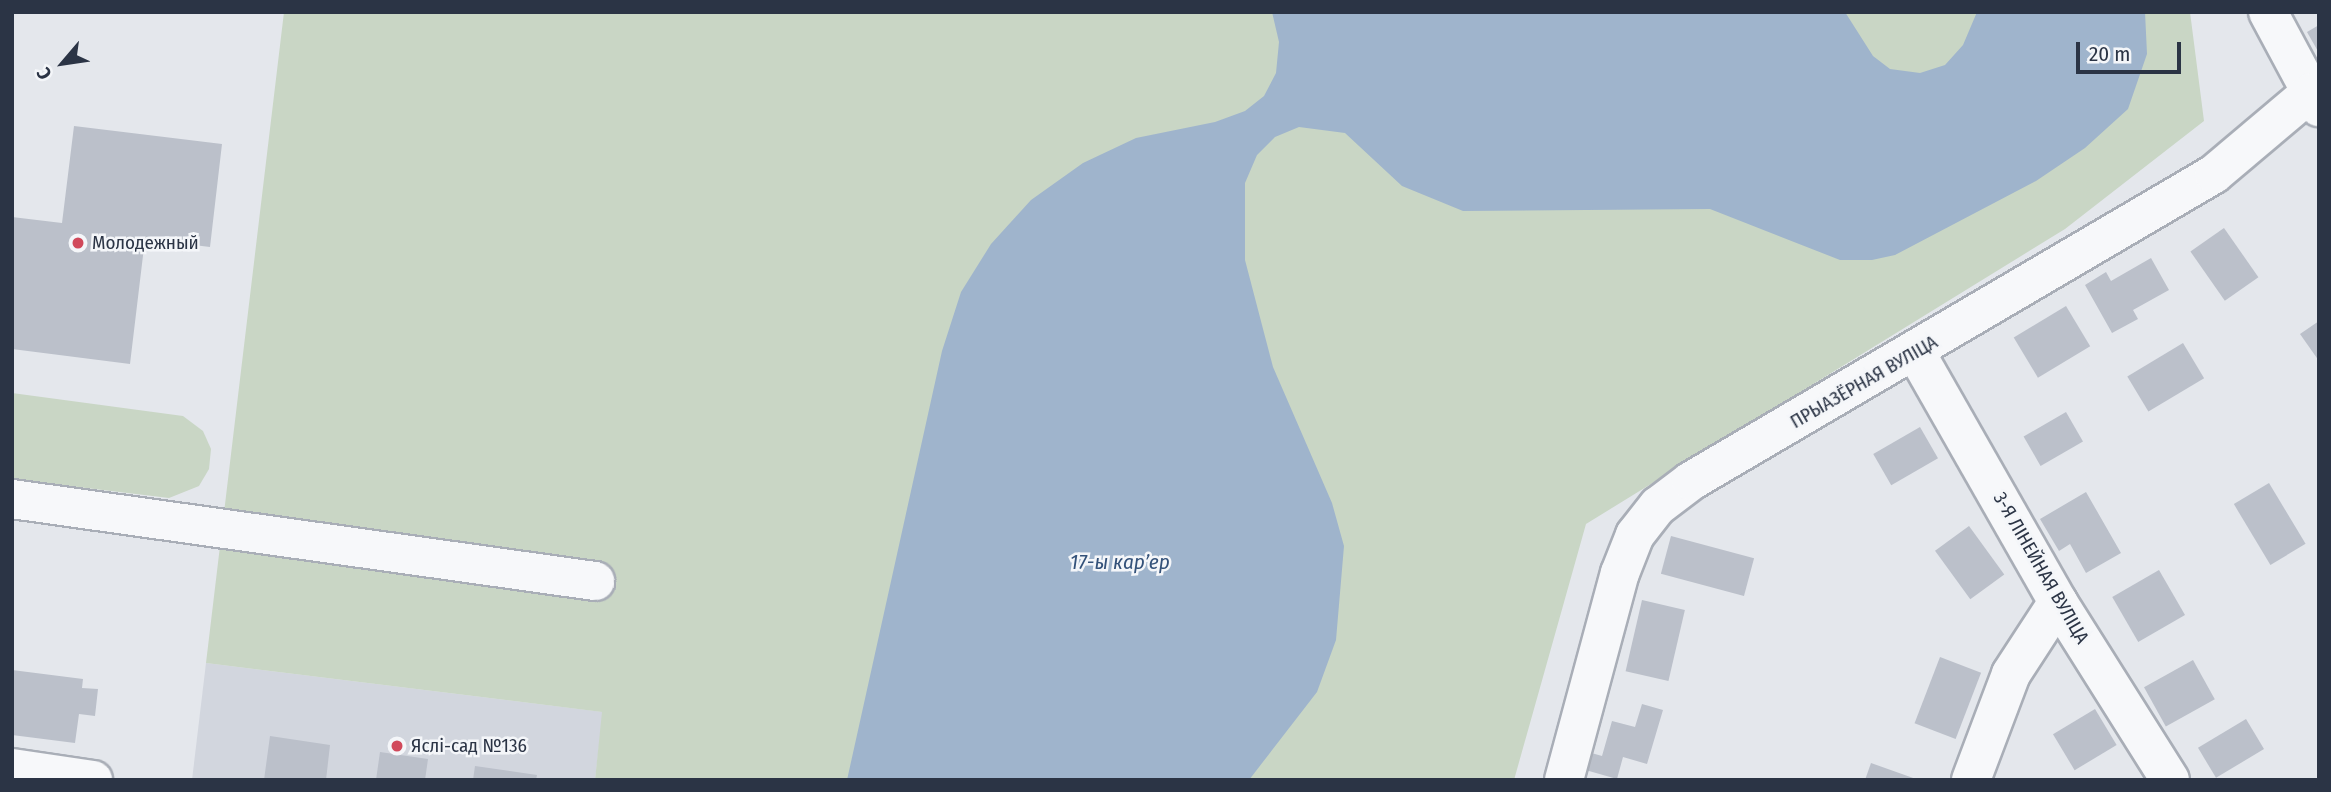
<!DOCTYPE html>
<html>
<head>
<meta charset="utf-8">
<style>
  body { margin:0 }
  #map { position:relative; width:2331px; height:792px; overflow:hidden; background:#e4e7ec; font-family:"Fira Sans Condensed",sans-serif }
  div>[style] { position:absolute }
  .built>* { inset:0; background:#d2d6de }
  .green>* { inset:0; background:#c9d6c5 }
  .water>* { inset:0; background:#9fb4cc }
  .building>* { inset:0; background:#bbc0ca; transform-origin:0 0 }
  .roads { filter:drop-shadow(2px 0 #a9aeb7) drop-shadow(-2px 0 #a9aeb7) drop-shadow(0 2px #a9aeb7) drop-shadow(0 -2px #a9aeb7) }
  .minor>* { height:38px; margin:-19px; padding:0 19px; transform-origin:19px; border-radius:19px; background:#f7f8fa }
  .dots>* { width:19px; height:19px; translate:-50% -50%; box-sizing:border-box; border:4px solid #f4f6f9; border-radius:50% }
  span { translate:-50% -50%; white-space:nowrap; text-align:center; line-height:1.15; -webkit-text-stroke:5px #f4f6f9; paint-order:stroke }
  .poi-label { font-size:19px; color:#2b3445 }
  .left { translate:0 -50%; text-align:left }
  .street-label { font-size:19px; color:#2b3445 }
  .water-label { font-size:21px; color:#34527a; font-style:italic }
  .frame { position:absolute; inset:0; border:14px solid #2b3445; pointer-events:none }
  .north { position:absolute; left:28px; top:28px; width:70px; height:70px; -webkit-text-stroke:5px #f4f6f9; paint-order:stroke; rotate:241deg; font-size:19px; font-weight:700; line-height:28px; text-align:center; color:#2b3445 }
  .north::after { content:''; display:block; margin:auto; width:24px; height:32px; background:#2b3445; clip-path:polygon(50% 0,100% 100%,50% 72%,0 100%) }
  .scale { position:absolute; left:2076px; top:42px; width:105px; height:32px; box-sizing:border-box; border:4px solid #2b3445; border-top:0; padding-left:9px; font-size:21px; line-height:24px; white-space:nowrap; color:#2b3445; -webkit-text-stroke:5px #f4f6f9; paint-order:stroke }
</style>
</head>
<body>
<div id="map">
  <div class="built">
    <i style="clip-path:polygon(206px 663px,603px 712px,595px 780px,192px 780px)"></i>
  </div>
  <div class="green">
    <i style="clip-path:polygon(284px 12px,2190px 12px,2204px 121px,2065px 229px,1586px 524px,1514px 780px,595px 780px,602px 712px,206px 663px)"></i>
    <i style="clip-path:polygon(12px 393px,183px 416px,203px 431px,211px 449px,209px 469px,199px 486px,169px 498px,12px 479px)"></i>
  </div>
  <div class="water">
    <i style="clip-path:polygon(1272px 12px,1845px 12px,1873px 56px,1890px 69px,1920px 73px,1945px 65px,1963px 45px,1977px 12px,2145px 12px,2147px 54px,2128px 109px,2085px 148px,2036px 181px,1895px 255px,1872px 260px,1840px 260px,1710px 209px,1463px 211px,1402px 186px,1345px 133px,1299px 127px,1275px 137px,1257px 155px,1245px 183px,1245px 260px,1273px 367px,1332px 503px,1344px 546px,1336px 640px,1317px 692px,1249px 780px,847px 780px,942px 351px,961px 292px,991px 244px,1031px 200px,1083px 163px,1136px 138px,1215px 122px,1245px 111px,1264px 96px,1276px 73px,1279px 42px)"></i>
  </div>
  <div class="building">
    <i style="clip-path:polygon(2319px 25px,2319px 53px,2307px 32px)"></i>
    <i style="clip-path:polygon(74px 126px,222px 144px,210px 247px,145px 239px,130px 364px,12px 349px,12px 217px,62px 223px)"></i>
    <i style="left:2224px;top:228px;width:60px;height:41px;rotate:55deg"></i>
    <i style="clip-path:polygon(2151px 258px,2169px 290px,2133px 310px,2138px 319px,2112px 333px,2085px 285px,2106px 272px,2111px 281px)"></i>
    <i style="left:2066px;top:306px;width:47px;height:61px;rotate:59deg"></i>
    <i style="clip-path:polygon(2319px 321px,2319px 361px,2300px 334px)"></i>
    <i style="left:2183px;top:343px;width:41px;height:65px;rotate:59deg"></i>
    <i style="left:2066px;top:412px;width:34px;height:49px;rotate:60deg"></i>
    <i style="left:1920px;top:427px;width:36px;height:54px;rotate:60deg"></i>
    <i style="left:2269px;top:483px;width:71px;height:41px;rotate:59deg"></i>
    <i style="clip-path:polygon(2086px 492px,2121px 553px,2086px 573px,2070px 544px,2059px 551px,2040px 519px)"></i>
    <i style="left:1969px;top:526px;width:60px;height:42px;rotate:54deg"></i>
    <i style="left:1671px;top:536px;width:86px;height:39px;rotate:15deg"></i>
    <i style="left:2159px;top:570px;width:52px;height:54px;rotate:60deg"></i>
    <i style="left:1642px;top:600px;width:44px;height:73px;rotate:13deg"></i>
    <i style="left:1940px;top:657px;width:44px;height:71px;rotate:21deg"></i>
    <i style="left:2193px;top:660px;width:45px;height:56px;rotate:61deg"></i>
    <i style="clip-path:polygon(12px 670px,83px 679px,82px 688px,98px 689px,95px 716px,79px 714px,75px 743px,12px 735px)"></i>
    <i style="clip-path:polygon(1642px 704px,1663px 710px,1647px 764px,1623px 757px,1617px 779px,1582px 769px,1588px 752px,1602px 756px,1612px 721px,1635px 727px)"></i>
    <i style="left:2095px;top:709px;width:42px;height:49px;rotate:59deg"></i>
    <i style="left:2246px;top:719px;width:35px;height:56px;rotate:59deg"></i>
    <i style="clip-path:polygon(270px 736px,330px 745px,326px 780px,264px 780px)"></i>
    <i style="clip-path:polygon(380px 752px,428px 759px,425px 780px,376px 780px)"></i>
    <i style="clip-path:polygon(1871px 763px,1916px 779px,1916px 780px,1865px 780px)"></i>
    <i style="clip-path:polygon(475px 766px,537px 775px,536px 780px,473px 780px)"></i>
  </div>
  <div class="roads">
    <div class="minor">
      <i style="left:2268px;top:12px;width:108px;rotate:61.8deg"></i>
      <i style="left:1916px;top:353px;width:287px;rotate:60.3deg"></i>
      <i style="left:2058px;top:602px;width:210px;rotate:57.8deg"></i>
      <i style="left:12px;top:499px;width:589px;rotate:8.01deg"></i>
      <i style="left:12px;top:768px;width:82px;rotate:8.4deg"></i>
      <i style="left:1564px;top:780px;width:214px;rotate:-74.9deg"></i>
      <i style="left:1620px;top:573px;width:41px;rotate:-68.5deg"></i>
      <i style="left:1635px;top:535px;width:37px;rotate:-52deg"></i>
      <i style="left:1658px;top:506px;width:41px;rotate:-37.1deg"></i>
      <i style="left:1691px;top:481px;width:606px;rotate:-30.41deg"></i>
      <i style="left:2214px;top:174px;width:126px;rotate:-40.2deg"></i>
      <i style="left:1971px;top:780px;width:113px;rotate:-69.3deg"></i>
      <i style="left:2011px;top:674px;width:86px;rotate:-56.9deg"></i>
    </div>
  </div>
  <div class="dots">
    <i style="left:78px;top:243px;background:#d1495b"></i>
    <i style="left:397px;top:746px;background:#d1495b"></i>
  </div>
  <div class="poi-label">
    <span class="left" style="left:92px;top:243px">Молодежный</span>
    <span class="left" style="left:411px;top:746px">Яслі-сад №136</span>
  </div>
  <div class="street-label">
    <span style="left:1864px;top:382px;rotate:-30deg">ПРЫАЗЁРНАЯ ВУЛІЦА</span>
    <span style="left:2041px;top:568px;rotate:60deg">3-Я ЛІНЕЙНАЯ ВУЛІЦА</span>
  </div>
  <div class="water-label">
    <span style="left:1120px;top:562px">17-ы кар’ер</span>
  </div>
  <div class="frame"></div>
  <div class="north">С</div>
  <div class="scale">20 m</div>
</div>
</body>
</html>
